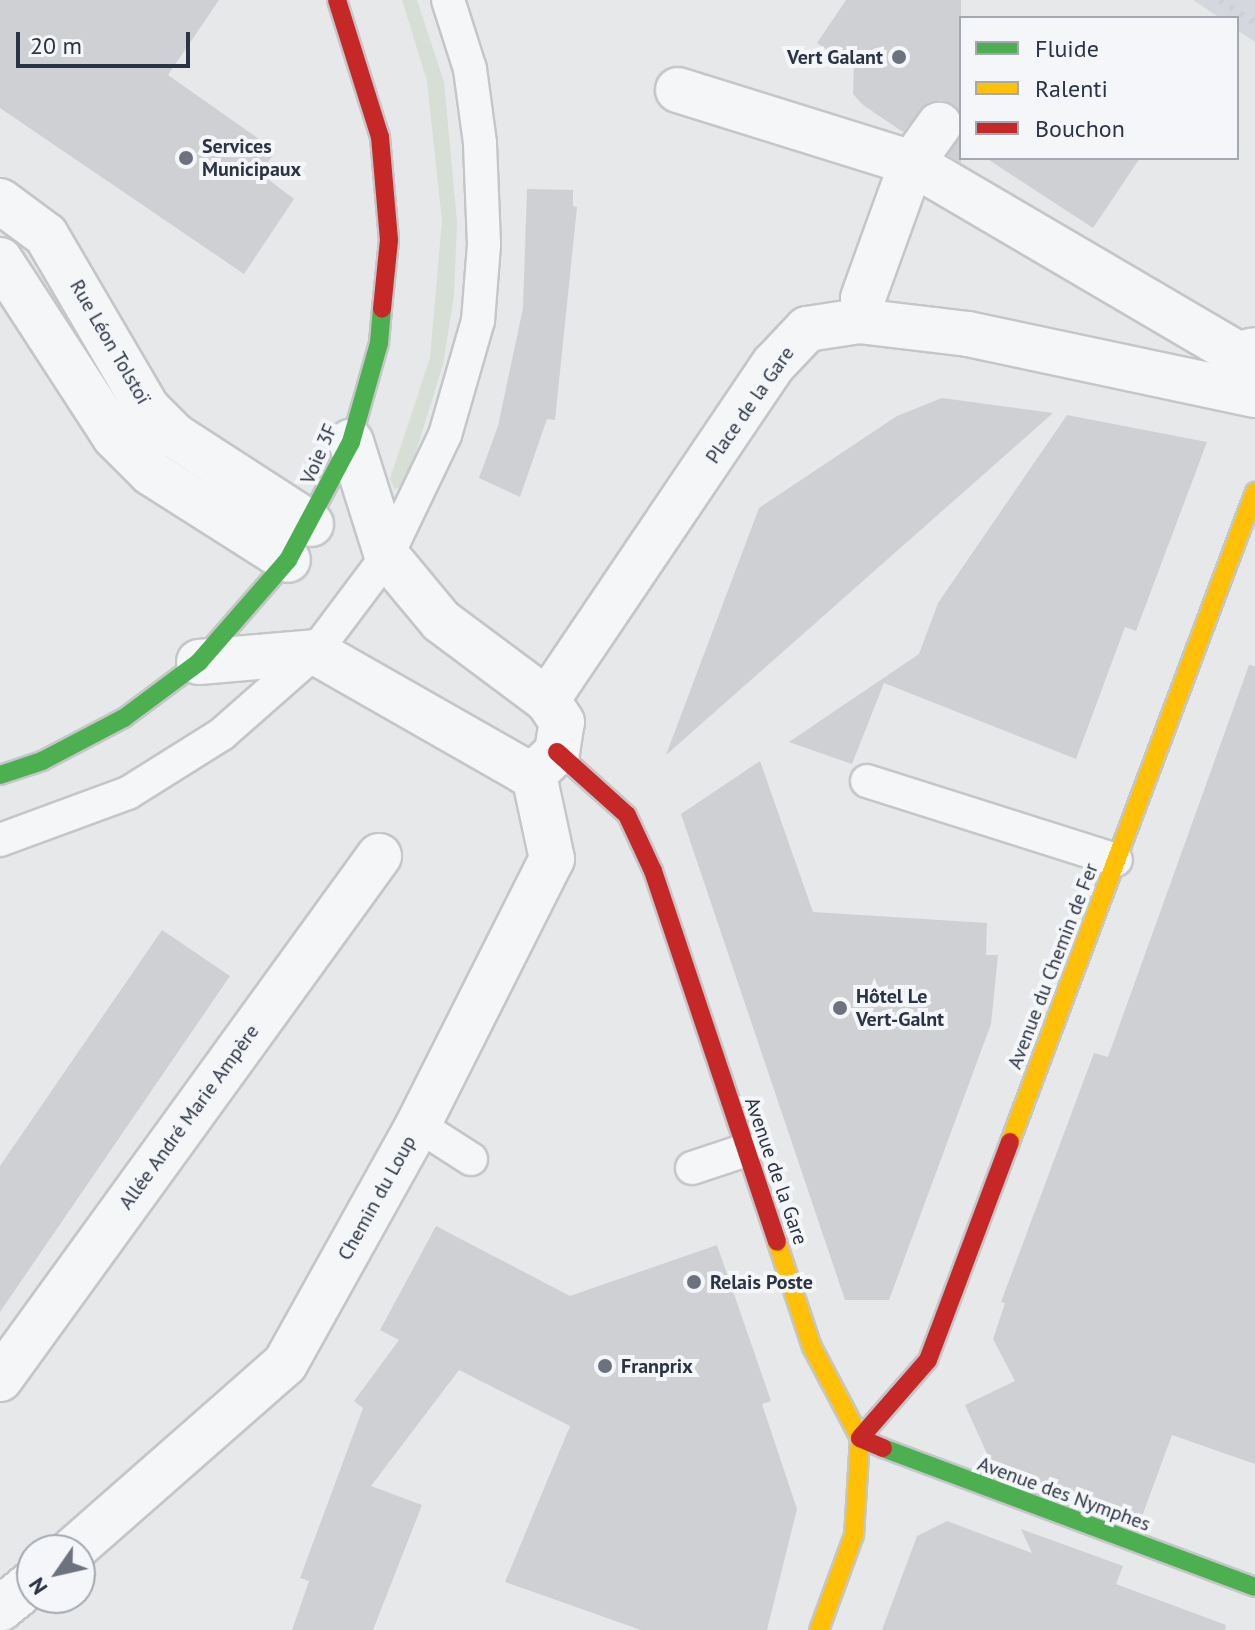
<!DOCTYPE html>
<html>
<head>
<meta charset="utf-8">
<style>
  body { margin:0 }
  #map { position:relative; width:1255px; height:1630px; overflow:hidden; background:#e6e8ea; font-family:"PT Sans",sans-serif }
  div>[style] { position:absolute }
  .built>* { inset:0; background:#d4d7dd }
  .green>* { inset:0; background:#d6ded6 }
  .building>* { inset:0; background:#ced0d3 }
  .roads { filter:drop-shadow(2px 0 #c4c6c8) drop-shadow(-2px 0 #c4c6c8) drop-shadow(0 2px #c4c6c8) drop-shadow(0 -2px #c4c6c8) }
  .lane>* { height:32px; margin:-16px; padding:0 16px; transform-origin:16px; border-radius:16px; background:#f5f6f7 }
  .street>* { height:44px; margin:-22px; padding:0 22px; transform-origin:22px; border-radius:22px; background:#f5f6f7 }
  .fast>* { height:18px; margin:-9px; padding:0 9px; transform-origin:9px; border-radius:9px; background:#4caf50 }
  .slow>* { height:18px; margin:-9px; padding:0 9px; transform-origin:9px; border-radius:9px; background:#ffc107 }
  .jam>* { height:18px; margin:-9px; padding:0 9px; transform-origin:9px; border-radius:9px; background:#c62828 }
  .rail>* { height:6px; margin-top:-3px; transform-origin:0; background:repeating-linear-gradient(90deg,#cecfd2 0 4px,transparent 0 12px) }
  .dots>* { width:22px; height:22px; translate:-50% -50%; box-sizing:border-box; border:4px solid #f4f6f9; border-radius:50% }
  span { translate:-50% -50%; white-space:nowrap; text-align:center; line-height:1.15; -webkit-text-stroke:8px #f4f6f9; paint-order:stroke }
  .poi-label { font-size:20px; color:#2b3445; font-weight:700 }
  .right { translate:-100% -50%; text-align:right }
  .left { translate:0 -50%; text-align:left }
  .street-label { font-size:20px; color:#2b3445 }
  .legend { position:absolute; left:959px; top:16px; width:280px; height:144px; box-sizing:border-box; background:#f4f6f9; border:2px solid #a4a8b1; margin:0; padding:10px 14px; list-style:none; font-size:24px; color:#2b3445 }
  .legend li { display:flex; align-items:center; gap:16px; height:40px }
  .legend b { width:40px; border:2px solid #a4a8b1 }
  .north { position:absolute; left:16px; top:1534px; width:80px; height:80px; box-sizing:border-box; background:#f4f6f9; border:2px solid #a4a8b1; border-radius:50%; rotate:236deg; font-size:22px; font-weight:700; line-height:32px; text-align:center; color:#2b3445 }
  .north::after { content:''; display:block; margin:auto; width:28px; height:36px; background:#6c737f; clip-path:polygon(50% 0,100% 100%,50% 72%,0 100%) }
  .scale { position:absolute; left:16px; top:32px; width:174px; height:36px; box-sizing:border-box; border:4px solid #2b3445; border-top:0; padding-left:10px; font-size:24px; line-height:28px; white-space:nowrap; color:#2b3445; -webkit-text-stroke:6px #f4f6f9; paint-order:stroke }
</style>
</head>
<body>
<div id="map">
  <div class="built">
    <i style="clip-path:polygon(1193px 0,1255px 0,1255px 42px,1237px 30px,1237px 18px,1220px 18px)"></i>
  </div>
  <div class="green">
    <i style="clip-path:polygon(402px 0,417px 0,444px 82px,457px 222px,454px 296px,443px 364px,412px 465px,404px 485px,395px 489px,390px 479px,430px 358px,442px 221px,427px 81px)"></i>
  </div>
  <div class="building">
    <i style="clip-path:polygon(0 0,219px 0,168px 75px,276px 151px,260px 173px,294px 199px,244px 274px,0 108px)"></i>
    <i style="clip-path:polygon(846px 0,961px 0,961px 114px,942px 100px,929px 102px,903px 132px,863px 105px,853px 94px,854px 67px,817px 43px)"></i>
    <i style="clip-path:polygon(961px 135px,961px 163px,948px 155px)"></i>
    <i style="clip-path:polygon(986px 158px,1140px 158px,1093px 228px)"></i>
    <i style="clip-path:polygon(527px 189px,573px 190px,573px 206px,577px 207px,555px 420px,547px 419px,520px 497px,479px 478px,498px 426px,523px 308px)"></i>
    <i style="clip-path:polygon(942px 398px,1053px 413px,666px 755px,759px 508px,897px 416px)"></i>
    <i style="clip-path:polygon(1067px 415px,1207px 442px,1136px 631px,1125px 627px,1076px 759px,884px 683px,852px 764px,789px 742px,919px 654px,938px 603px)"></i>
    <i style="clip-path:polygon(1249px 665px,1255px 666px,1255px 1464px,1172px 1435px,1141px 1519px,992px 1465px,965px 1405px,1015px 1381px,993px 1339px,1005px 1303px,1001px 1302px,1094px 1053px,1108px 1057px)"></i>
    <i style="clip-path:polygon(760px 761px,813px 912px,987px 923px,986px 955px,998px 955px,991px 1024px,889px 1300px,845px 1300px,681px 814px)"></i>
    <i style="clip-path:polygon(162px 930px,230px 976px,0 1312px,0 1166px)"></i>
    <i style="clip-path:polygon(436px 1226px,570px 1296px,717px 1245px,771px 1401px,762px 1404px,797px 1509px,767px 1630px,641px 1630px,505px 1582px,570px 1426px,459px 1370px,371px 1486px,422px 1505px,373px 1630px,292px 1630px,309px 1581px,300px 1578px,363px 1408px,354px 1401px,399px 1340px,380px 1330px)"></i>
    <i style="clip-path:polygon(947px 1521px,1032px 1553px,1021px 1529px,1123px 1566px,1116px 1584px,1226px 1625px,1225px 1630px,882px 1630px,917px 1536px)"></i>
  </div>
  <div class="roads">
    <div class="lane">
      <i style="left:867px;top:781px;width:261px;rotate:17.6deg"></i>
      <i style="left:0;top:840px;width:136px;rotate:-20.2deg"></i>
      <i style="left:128px;top:793px;width:111px;rotate:-32.1deg"></i>
      <i style="left:222px;top:734px;width:124px;rotate:-41.4deg"></i>
      <i style="left:315px;top:652px;width:120px;rotate:-53.1deg"></i>
      <i style="left:387px;top:556px;width:134px;rotate:-64.4deg"></i>
      <i style="left:445px;top:435px;width:119px;rotate:-73.9deg"></i>
      <i style="left:478px;top:321px;width:77px;rotate:-85.5deg"></i>
      <i style="left:484px;top:244px;width:101px;rotate:-92.3deg"></i>
      <i style="left:480px;top:143px;width:75px;rotate:-97.7deg"></i>
      <i style="left:470px;top:69px;width:72px;rotate:-107.7deg"></i>
      <i style="left:418px;top:1125px;width:63px;rotate:32.7deg"></i>
      <i style="left:692px;top:1168px;width:57px;rotate:-18.4deg"></i>
    </div>
    <div class="street">
      <i style="left:678px;top:90px;width:245px;rotate:17.3deg"></i>
      <i style="left:912px;top:163px;width:378px;rotate:30.4deg"></i>
      <i style="left:1238px;top:354px;width:17px;rotate:-13deg"></i>
      <i style="left:0;top:201px;width:57px;rotate:36.5deg"></i>
      <i style="left:46px;top:235px;width:200px;rotate:59.7deg"></i>
      <i style="left:147px;top:408px;width:40px;rotate:45deg"></i>
      <i style="left:175px;top:436px;width:162px;rotate:32.9deg"></i>
      <i style="left:0;top:260px;width:211px;rotate:57deg"></i>
      <i style="left:115px;top:437px;width:51px;rotate:45deg"></i>
      <i style="left:151px;top:473px;width:162px;rotate:32.4deg"></i>
      <i style="left:863px;top:298px;width:144px;rotate:-70.1deg"></i>
      <i style="left:912px;top:163px;width:47px;rotate:-54.6deg"></i>
      <i style="left:199px;top:662px;width:116px;rotate:-4.9deg"></i>
      <i style="left:315px;top:652px;width:242px;rotate:29.7deg"></i>
      <i style="left:525px;top:772px;width:14px;rotate:-12deg"></i>
      <i style="left:539px;top:769px;width:25px;rotate:-43deg"></i>
      <i style="left:557px;top:752px;width:30px;rotate:-81deg"></i>
      <i style="left:562px;top:722px;width:27px;rotate:-124deg"></i>
      <i style="left:547px;top:700px;width:132px;rotate:-143.3deg"></i>
      <i style="left:441px;top:621px;width:85px;rotate:-129.7deg"></i>
      <i style="left:387px;top:556px;width:120px;rotate:-107.5deg"></i>
      <i style="left:547px;top:700px;width:405px;rotate:-56deg"></i>
      <i style="left:774px;top:364px;width:48px;rotate:-46.7deg"></i>
      <i style="left:807px;top:329px;width:53px;rotate:-8.7deg"></i>
      <i style="left:859px;top:321px;width:110px;rotate:6.8deg"></i>
      <i style="left:968px;top:334px;width:293px;rotate:12deg"></i>
      <i style="left:0;top:1379px;width:646px;rotate:-54.07deg"></i>
      <i style="left:73px;top:1550px;width:282px;rotate:-41.3deg"></i>
      <i style="left:285px;top:1364px;width:274px;rotate:-60.9deg"></i>
      <i style="left:418px;top:1125px;width:298px;rotate:-63.3deg"></i>
      <i style="left:552px;top:859px;width:91px;rotate:-102.1deg"></i>
      <i style="left:0;top:1609px;width:41px;rotate:-39.1deg"></i>
    </div>
    <div class="fast">
      <i style="left:0;top:775px;width:44px;rotate:-18.4deg"></i>
      <i style="left:42px;top:761px;width:93px;rotate:-27.7deg"></i>
      <i style="left:124px;top:718px;width:94px;rotate:-36.7deg"></i>
      <i style="left:199px;top:662px;width:135px;rotate:-48.9deg"></i>
      <i style="left:288px;top:560px;width:134px;rotate:-61.9deg"></i>
      <i style="left:351px;top:442px;width:103px;rotate:-74.2deg"></i>
      <i style="left:379px;top:343px;width:34px;rotate:-85deg"></i>
      <i style="left:883px;top:1448px;width:397px;rotate:20.5deg"></i>
    </div>
    <div class="slow">
      <i style="left:1010px;top:1142px;width:695px;rotate:-69.35deg"></i>
      <i style="left:777px;top:1242px;width:111px;rotate:71.6deg"></i>
      <i style="left:812px;top:1347px;width:103px;rotate:62.2deg"></i>
      <i style="left:860px;top:1438px;width:97px;rotate:93.5deg"></i>
      <i style="left:854px;top:1535px;width:101px;rotate:110.2deg"></i>
    </div>
    <div class="jam">
      <i style="left:337px;top:0;width:144px;rotate:72.6deg"></i>
      <i style="left:380px;top:137px;width:103px;rotate:85deg"></i>
      <i style="left:389px;top:240px;width:69px;rotate:95.8deg"></i>
      <i style="left:557px;top:752px;width:94px;rotate:42deg"></i>
      <i style="left:627px;top:815px;width:62px;rotate:65.1deg"></i>
      <i style="left:653px;top:871px;width:391px;rotate:71.5deg"></i>
      <i style="left:883px;top:1448px;width:25px;rotate:-157deg"></i>
      <i style="left:860px;top:1438px;width:103px;rotate:-48.9deg"></i>
      <i style="left:928px;top:1360px;width:233px;rotate:-69.4deg"></i>
    </div>
  </div>
  <div class="rail">
    <i style="left:1220px;top:0;width:42px;rotate:33.3deg"></i>
  </div>
  <div class="dots">
    <i style="left:899px;top:57px;background:#6c737f"></i>
    <i style="left:186px;top:158px;background:#6c737f"></i>
    <i style="left:840px;top:1008px;background:#6c737f"></i>
    <i style="left:694px;top:1282px;background:#6c737f"></i>
    <i style="left:605px;top:1366px;background:#6c737f"></i>
  </div>
  <div class="poi-label">
    <span class="right" style="left:883px;top:57px">Vert Galant</span>
    <span class="left" style="left:202px;top:158px">Services<br>Municipaux</span>
    <span class="left" style="left:856px;top:1008px">Hôtel Le<br>Vert-Galnt</span>
    <span class="left" style="left:710px;top:1282px">Relais Poste</span>
    <span class="left" style="left:621px;top:1366px">Franprix</span>
  </div>
  <div class="street-label">
    <span style="left:110px;top:342px;rotate:60deg">Rue Léon Tolstoï</span>
    <span style="left:750px;top:405px;rotate:-55deg">Place de la Gare</span>
    <span style="left:319px;top:454px;rotate:-67deg">Voie 3F</span>
    <span style="left:1053px;top:966px;rotate:-69deg">Avenue du Chemin de Fer</span>
    <span style="left:189px;top:1117px;rotate:-54deg">Allée André Marie Ampère</span>
    <span style="left:776px;top:1171px;rotate:71deg">Avenue de la Gare</span>
    <span style="left:377px;top:1198px;rotate:-61deg">Chemin du Loup</span>
    <span style="left:1064px;top:1494px;rotate:20deg">Avenue des Nymphes</span>
  </div>
  <ul class="legend">
  <li><b style="height:10px;background:#4caf50"></b>Fluide</li>
  <li><b style="height:10px;background:#ffc107"></b>Ralenti</li>
  <li><b style="height:10px;background:#c62828"></b>Bouchon</li>
  </ul>
  <div class="north">N</div>
  <div class="scale">20 m</div>
</div>
</body>
</html>
